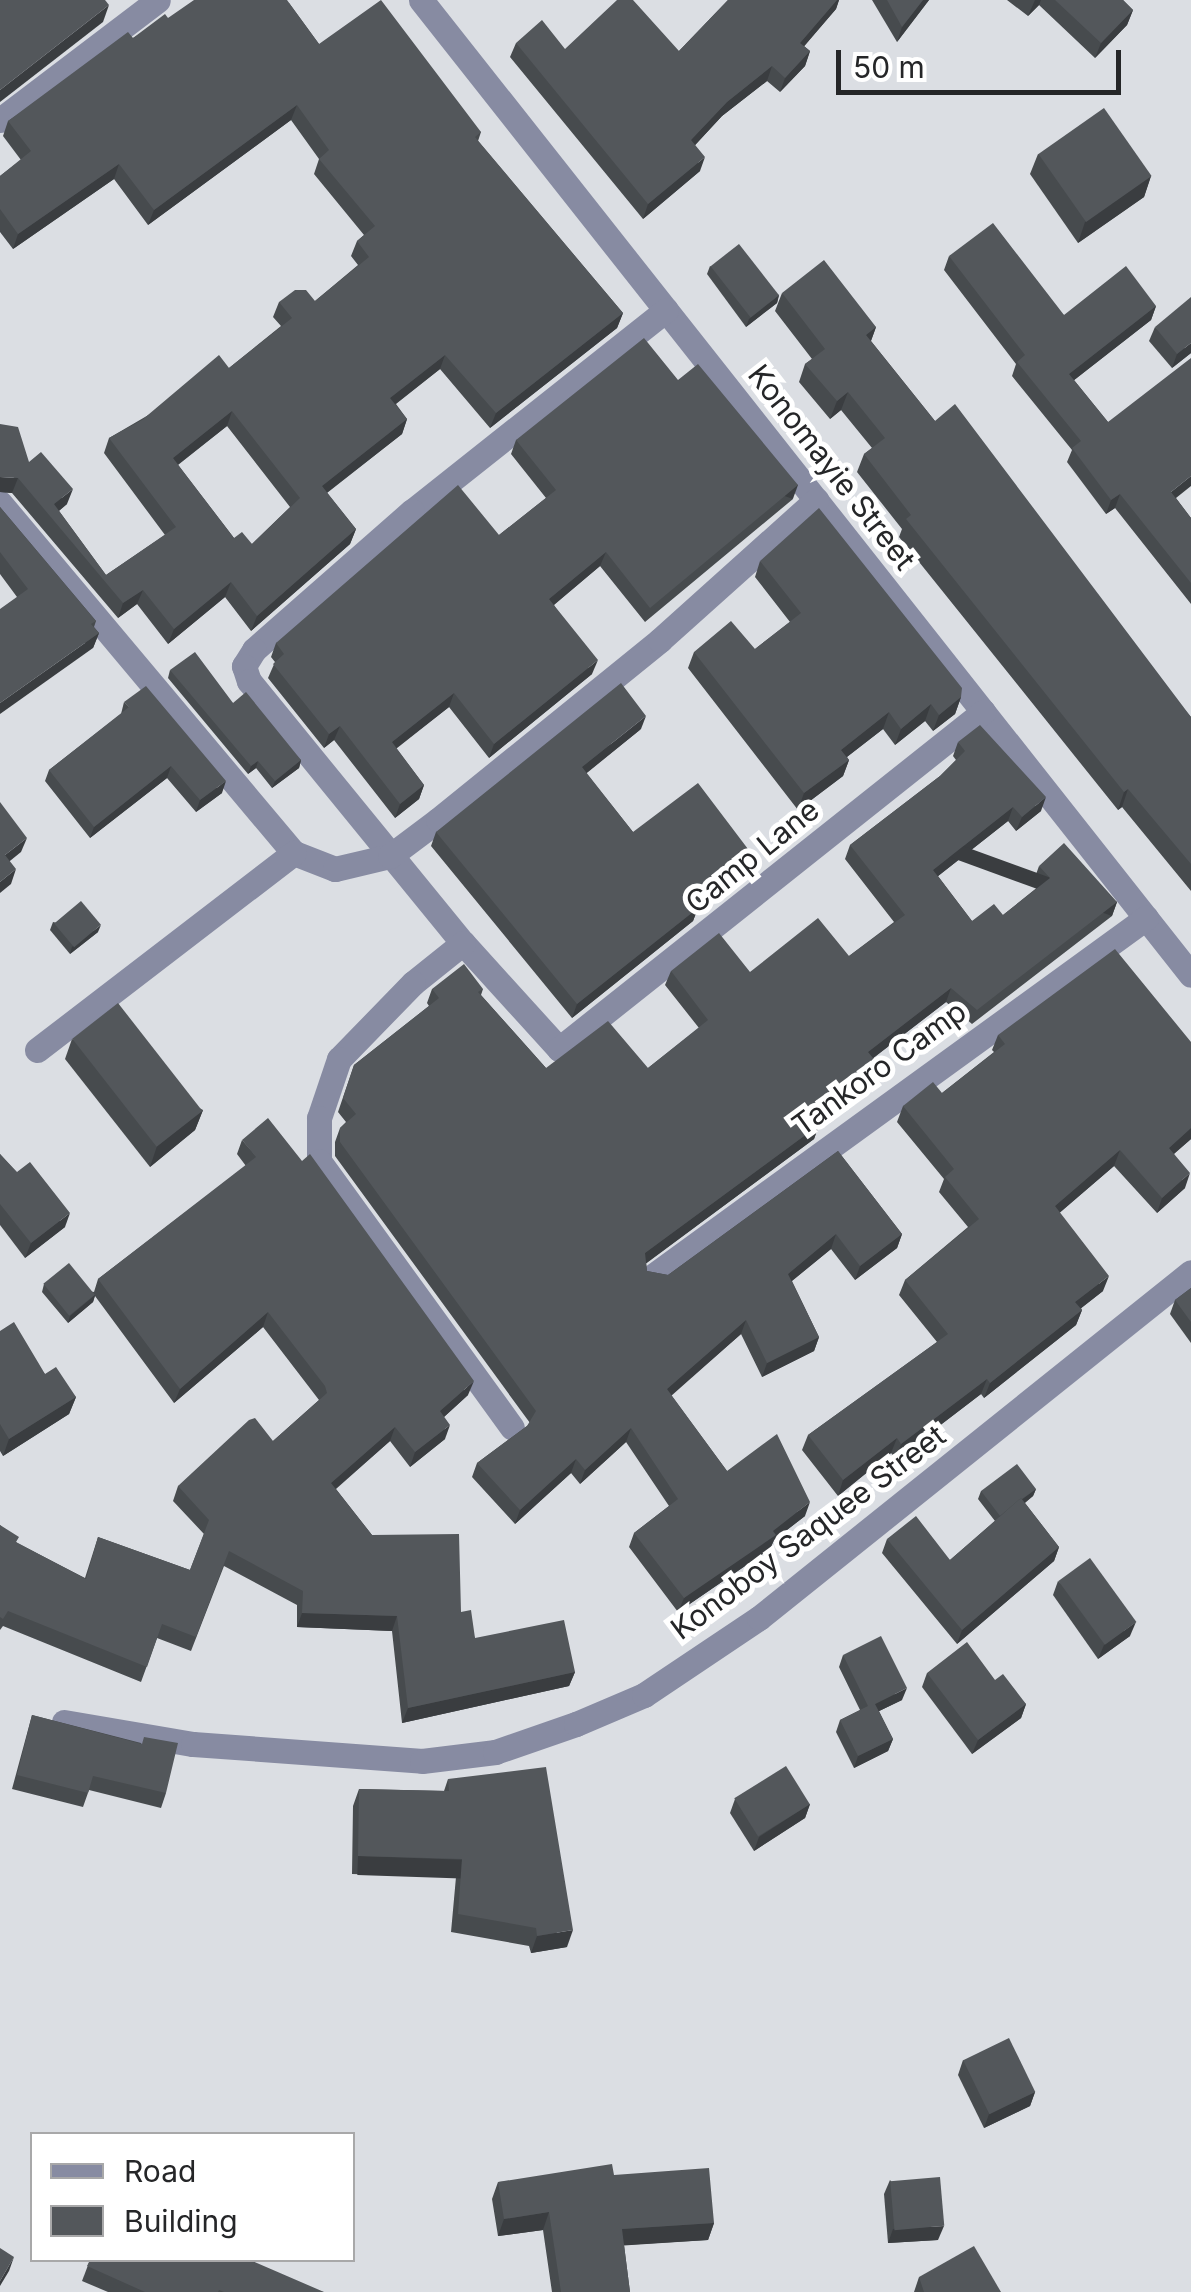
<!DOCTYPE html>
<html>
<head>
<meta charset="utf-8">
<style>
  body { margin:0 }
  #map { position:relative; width:1191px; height:2292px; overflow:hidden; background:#dbdee3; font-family:Inter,sans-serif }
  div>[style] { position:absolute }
  .street>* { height:25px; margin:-12.5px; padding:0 12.5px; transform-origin:12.5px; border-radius:12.5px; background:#878ba2 }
  .wall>* { inset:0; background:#474b4e }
  .shaded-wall>* { inset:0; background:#3a3d40; transform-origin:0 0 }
  .building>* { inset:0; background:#53575b; transform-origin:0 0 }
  span { translate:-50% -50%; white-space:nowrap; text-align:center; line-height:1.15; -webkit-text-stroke:10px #fff; paint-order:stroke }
  .street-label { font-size:30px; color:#252628 }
  .legend { position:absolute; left:30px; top:2132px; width:325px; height:130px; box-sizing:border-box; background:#fff; border:2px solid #a8a8a9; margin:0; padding:12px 18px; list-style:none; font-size:30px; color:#252628 }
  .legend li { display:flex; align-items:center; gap:20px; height:50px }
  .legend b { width:50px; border:2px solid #a8a8a9 }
  .scale { position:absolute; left:836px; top:50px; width:285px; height:45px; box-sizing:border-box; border:5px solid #252628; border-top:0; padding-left:12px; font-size:30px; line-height:35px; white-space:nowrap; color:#252628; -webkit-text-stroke:8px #fff; paint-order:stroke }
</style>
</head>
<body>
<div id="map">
  <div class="street">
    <i style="left:421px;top:0;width:1242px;rotate:51.7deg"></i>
    <i style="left:0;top:120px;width:198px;rotate:-37.2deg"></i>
    <i style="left:666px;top:310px;width:324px;rotate:141.6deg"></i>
    <i style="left:412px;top:511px;width:210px;rotate:138.7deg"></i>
    <i style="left:254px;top:650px;width:19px;rotate:122deg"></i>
    <i style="left:244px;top:666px;width:16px;rotate:72deg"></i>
    <i style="left:249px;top:681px;width:338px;rotate:50.8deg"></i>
    <i style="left:463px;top:943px;width:143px;rotate:47.8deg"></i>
    <i style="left:559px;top:1049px;width:542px;rotate:-38.48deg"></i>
    <i style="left:0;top:503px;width:457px;rotate:50deg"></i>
    <i style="left:294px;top:853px;width:44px;rotate:21.3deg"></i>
    <i style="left:335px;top:869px;width:57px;rotate:-13.3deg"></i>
    <i style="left:390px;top:856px;width:60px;rotate:-36.9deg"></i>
    <i style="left:438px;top:820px;width:286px;rotate:-39deg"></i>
    <i style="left:660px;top:640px;width:210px;rotate:-41.9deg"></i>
    <i style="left:463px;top:943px;width:64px;rotate:141.3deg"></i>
    <i style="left:413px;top:983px;width:106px;rotate:134.2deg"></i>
    <i style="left:339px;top:1059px;width:62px;rotate:108.7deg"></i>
    <i style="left:319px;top:1118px;width:43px;rotate:90deg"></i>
    <i style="left:319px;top:1161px;width:329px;rotate:54.1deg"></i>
    <i style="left:37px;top:1050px;width:324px;rotate:-37.5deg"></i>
    <i style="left:654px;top:1275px;width:608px;rotate:-35.97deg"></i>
    <i style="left:64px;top:1722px;width:131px;rotate:9.7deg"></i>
    <i style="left:193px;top:1744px;width:230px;rotate:4.2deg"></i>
    <i style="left:422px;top:1761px;width:74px;rotate:-7deg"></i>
    <i style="left:495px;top:1752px;width:86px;rotate:-19.1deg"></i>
    <i style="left:576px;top:1724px;width:74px;rotate:-23.1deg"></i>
    <i style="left:644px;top:1695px;width:138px;rotate:-33.8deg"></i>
    <i style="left:759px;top:1618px;width:553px;rotate:-38.69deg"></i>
  </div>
  <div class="wall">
    <i style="clip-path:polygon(728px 0,839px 0,836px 9px,804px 46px,810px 51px,805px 66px,780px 92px,767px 81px,722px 116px,695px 145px,700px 171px,643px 219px,510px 57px,516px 43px,565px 49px,679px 51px)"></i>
    <i style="clip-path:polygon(872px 0,929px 0,897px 42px)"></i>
    <i style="clip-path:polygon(1007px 0,1123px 0,1133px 10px,1127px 25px,1095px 58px,1039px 5px,1028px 16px)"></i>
    <i style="clip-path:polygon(evenodd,289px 3px,319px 44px,481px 132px,478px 141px,623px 313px,617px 328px,490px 428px,440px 369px,396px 404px,407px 419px,402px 434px,327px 493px,356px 529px,350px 544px,251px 631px,225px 597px,168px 644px,137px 604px,118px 618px,12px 493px,0 492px,29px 462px,67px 504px,59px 511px,106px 575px,165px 535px,104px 453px,109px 438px,229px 368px,281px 326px,273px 317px,279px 302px,315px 301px,358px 265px,351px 256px,357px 241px,364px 235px,314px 174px,319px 159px,291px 120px,148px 225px,114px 179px,13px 249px,0 232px,0 176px,21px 160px,3px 136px,8px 121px,133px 38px,168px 18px,289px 3px,227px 426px,290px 507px,252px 544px,234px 538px,178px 465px,227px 426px)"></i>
    <i style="clip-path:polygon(1038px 154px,1151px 176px,1144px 197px,1078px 243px,1030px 174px)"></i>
    <i style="clip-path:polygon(949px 256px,1064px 315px,1156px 306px,1151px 320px,1074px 380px,1108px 422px,1176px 498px,1191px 518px,1191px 604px,1115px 508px,1106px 514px,1067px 462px,1072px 450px,1012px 376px,1016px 364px,944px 270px)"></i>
    <i style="clip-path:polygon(710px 266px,779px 295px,777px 303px,746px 327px,707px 274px)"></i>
    <i style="clip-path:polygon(782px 293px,876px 327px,871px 341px,935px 421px,1191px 717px,1191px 891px,1122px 807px,1118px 810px,899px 537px,902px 529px,857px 472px,864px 454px,872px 448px,841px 410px,830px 419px,799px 382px,805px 364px,812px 359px,775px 311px)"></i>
    <i style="clip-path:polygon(1155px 327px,1191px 353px,1172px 368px,1149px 341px)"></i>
    <i style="clip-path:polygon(678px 380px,793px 499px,645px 622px,600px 566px,554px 605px,592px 674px,489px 758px,449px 707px,396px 748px,424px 785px,419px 799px,395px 818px,334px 740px,324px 748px,268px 678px,275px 662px,271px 657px,276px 643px,499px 535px,546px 498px,511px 454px,516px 440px)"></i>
    <i style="clip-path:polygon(0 507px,96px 621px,94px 627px,99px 633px,93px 648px,17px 597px,0 574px)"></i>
    <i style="clip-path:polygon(760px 561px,961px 697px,955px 714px,933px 731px,925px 721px,895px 745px,883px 729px,847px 757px,849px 760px,843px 776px,798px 810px,688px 668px,694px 652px,755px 649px,790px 622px,755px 577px)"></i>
    <i style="clip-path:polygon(170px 670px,233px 703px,301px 760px,299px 768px,272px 788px,256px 768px,248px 774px,168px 678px)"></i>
    <i style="clip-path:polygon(124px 702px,222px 793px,196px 812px,167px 778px,90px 838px,45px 781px,49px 770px,121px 714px)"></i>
    <i style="clip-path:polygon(641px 729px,586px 773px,633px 832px,746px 866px,696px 905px,698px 908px,693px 921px,572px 1018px,431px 846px,436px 832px)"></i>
    <i style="clip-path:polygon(958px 742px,1041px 811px,1016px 831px,1008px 821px,938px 876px,972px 921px,1003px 915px,1039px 886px,1034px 880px,1039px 866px,1117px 902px,1112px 916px,972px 1024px,946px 1002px,873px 1058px,878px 1064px,873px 1078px,818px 1124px,819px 1125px,814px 1139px,646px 1263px,647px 1271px,668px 1275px,838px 1151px,902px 1234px,897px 1248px,855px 1280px,831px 1249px,792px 1281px,819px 1337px,814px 1351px,762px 1377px,741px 1334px,671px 1395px,727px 1471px,805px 1516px,774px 1540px,770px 1549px,678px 1612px,629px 1547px,634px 1533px,669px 1506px,626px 1442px,580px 1484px,571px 1473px,515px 1524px,472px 1477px,477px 1463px,527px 1426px,530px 1423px,335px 1156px,335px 1142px,340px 1128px,346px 1122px,338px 1112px,354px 1065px,429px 1006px,427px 1003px,432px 989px,483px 989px,481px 995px,546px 1068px,648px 1068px,699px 1028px,665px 985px,671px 971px,750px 972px,849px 956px,894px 922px,845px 859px,850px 845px,940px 776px,956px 760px,953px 756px)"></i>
    <i style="clip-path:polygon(53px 922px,98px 932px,70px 954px,50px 930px)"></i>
    <i style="clip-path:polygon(998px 1035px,1191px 1042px,1191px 1139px,1174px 1154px,1185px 1188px,1157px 1213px,1114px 1166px,1059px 1213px,1103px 1291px,1081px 1308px,1082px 1310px,1076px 1325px,984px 1398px,981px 1394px,896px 1459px,891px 1453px,838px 1496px,802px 1450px,808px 1435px,937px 1342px,899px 1295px,905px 1280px,968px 1227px,939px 1192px,944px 1179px,897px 1122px,903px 1106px,942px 1093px,994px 1052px,992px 1050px)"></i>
    <i style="clip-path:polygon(72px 1039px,203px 1110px,195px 1130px,150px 1167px,65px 1059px)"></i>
    <i style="clip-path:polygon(242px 1140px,468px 1395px,444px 1417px,445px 1439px,410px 1467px,390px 1441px,336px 1489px,372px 1535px,461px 1612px,475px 1638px,575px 1672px,569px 1686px,402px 1723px,392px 1631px,297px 1627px,297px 1605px,224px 1566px,191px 1651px,157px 1638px,141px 1682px,3px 1626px,0 1630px,0 1525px,17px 1543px,85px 1578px,98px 1537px,190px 1570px,204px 1534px,173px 1501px,178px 1486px,273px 1441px,319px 1400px,263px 1327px,174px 1403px,95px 1296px,93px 1302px,68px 1323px,42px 1292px,44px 1284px,94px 1292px,98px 1279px,246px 1166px,237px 1154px)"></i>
    <i style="clip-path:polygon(0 1154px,65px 1227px,25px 1258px,0 1225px)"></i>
    <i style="clip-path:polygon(1191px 1288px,1191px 1343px,1170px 1314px,1175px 1300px)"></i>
    <i style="clip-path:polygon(0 1331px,45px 1374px,76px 1397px,69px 1414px,3px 1456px,0 1451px)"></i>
    <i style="clip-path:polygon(1036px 1489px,1033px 1496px,1025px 1503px,1059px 1547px,1054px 1561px,957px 1644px,882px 1553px,887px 1539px,950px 1560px,995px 1521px,978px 1499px,981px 1491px)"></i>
    <i style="clip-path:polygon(1058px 1581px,1130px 1636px,1098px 1659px,1053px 1595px)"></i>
    <i style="clip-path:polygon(843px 1655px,902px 1700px,879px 1711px,893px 1739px,888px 1751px,854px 1768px,836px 1732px,840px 1720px,860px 1710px,839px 1667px)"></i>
    <i style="clip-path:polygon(927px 1673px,995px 1680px,1026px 1704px,1021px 1718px,972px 1754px,922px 1687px)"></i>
    <i style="clip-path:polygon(32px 1715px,141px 1743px,166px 1793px,161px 1808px,89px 1790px,83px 1807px,12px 1789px)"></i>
    <i style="clip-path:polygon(448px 1779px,567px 1947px,531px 1953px,529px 1946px,451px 1932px,456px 1877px,352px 1874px,353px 1806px,359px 1789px,444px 1791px)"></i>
    <i style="clip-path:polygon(735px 1799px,810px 1804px,805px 1818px,754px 1851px,730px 1813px)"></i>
    <i style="clip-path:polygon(963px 2060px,1035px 2092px,1030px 2106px,984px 2128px,958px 2075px)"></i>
    <i style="clip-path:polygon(614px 2175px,714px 2223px,708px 2240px,624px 2245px,630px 2292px,552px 2292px,543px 2230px,498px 2236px,492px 2199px,498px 2182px)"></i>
    <i style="clip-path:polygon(890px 2180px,938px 2240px,888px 2243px,884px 2194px)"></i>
    <i style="clip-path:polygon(90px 2260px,324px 2292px,108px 2292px,82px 2281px)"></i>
    <i style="clip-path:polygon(919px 2277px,1001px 2292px,914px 2292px)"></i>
  </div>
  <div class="shaded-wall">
    <i style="clip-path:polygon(837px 0,839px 0,836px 9px,795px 57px,800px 43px)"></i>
    <i style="clip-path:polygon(923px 0,929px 0,897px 42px,902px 27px)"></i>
    <i style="clip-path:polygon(1035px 0,1041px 0,1039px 5px,1028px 16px)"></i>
    <i style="clip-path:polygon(109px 5px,103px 22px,0 102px,0 90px)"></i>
    <i style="clip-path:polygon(1133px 10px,1127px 25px,1095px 58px,1101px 43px)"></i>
    <i style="clip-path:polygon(810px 51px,805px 66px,780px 92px,785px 78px)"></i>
    <i style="clip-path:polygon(772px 66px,767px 81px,722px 116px,686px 155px,691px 140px,727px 102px)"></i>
    <i style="clip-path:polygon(297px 105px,291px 120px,148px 225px,154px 210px)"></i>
    <i style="clip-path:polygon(705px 157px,700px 171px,643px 219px,648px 204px)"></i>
    <i style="clip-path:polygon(119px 164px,114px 179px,13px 249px,18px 234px)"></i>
    <i style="clip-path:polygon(1151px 176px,1144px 197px,1078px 243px,1085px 222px)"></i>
    <i style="clip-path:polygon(779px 295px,777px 303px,746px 327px,749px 319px)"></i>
    <i style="clip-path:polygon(1156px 306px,1151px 320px,1064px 388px,1069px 374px)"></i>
    <i style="clip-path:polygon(623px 313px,617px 328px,490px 428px,496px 413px)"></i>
    <i style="clip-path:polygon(876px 327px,869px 346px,866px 335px)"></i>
    <i style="clip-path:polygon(1191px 343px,1191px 353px,1172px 368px,1177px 354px)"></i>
    <i style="clip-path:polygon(445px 355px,440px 369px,385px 412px,390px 398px)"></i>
    <i style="clip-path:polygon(848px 392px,841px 410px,830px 419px,837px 401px)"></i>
    <i style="clip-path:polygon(232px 411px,227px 426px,167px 473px,173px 458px)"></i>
    <i style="clip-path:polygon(407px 419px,402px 434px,316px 501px,322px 486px)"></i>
    <i style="clip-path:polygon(1191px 476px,1191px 486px,1166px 506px,1171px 492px)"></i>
    <i style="clip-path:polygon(0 477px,18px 478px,12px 493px,0 492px)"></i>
    <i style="left:798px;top:485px;width:15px;height:192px;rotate:110deg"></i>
    <i style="clip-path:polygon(73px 489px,67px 504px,51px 517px,54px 504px)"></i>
    <i style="clip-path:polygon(1120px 494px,1115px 508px,1106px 514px,1111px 500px)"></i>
    <i style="clip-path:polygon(356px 529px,350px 544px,251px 631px,257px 616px)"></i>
    <i style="clip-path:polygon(606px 552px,600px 566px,544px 613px,549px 599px)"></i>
    <i style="clip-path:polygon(231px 582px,225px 597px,168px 644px,174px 629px)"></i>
    <i style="clip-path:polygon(143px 590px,137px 604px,118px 618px,123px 603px)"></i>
    <i style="clip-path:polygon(99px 633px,93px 648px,0 714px,0 703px)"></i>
    <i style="clip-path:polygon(598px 660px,592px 674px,489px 758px,494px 744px)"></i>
    <i style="clip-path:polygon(454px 693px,449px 707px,387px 756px,392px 742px)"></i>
    <i style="clip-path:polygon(961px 697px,955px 714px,933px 731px,939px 715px)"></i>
    <i style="clip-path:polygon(931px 704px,925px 721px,895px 745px,901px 729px)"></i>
    <i style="clip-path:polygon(889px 712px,883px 729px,835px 766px,841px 750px)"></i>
    <i style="clip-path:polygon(646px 716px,641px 729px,577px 781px,582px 767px)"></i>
    <i style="clip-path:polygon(340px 726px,334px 740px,324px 748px,329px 734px)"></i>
    <i style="clip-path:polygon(301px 760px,299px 768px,272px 788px,275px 781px)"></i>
    <i style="clip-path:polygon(849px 760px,843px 776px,798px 810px,804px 793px)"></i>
    <i style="clip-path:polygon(258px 761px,256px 768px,248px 774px,251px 766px)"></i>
    <i style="clip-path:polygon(171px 766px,167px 778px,90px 838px,94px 827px)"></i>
    <i style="clip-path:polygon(226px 781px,222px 793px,196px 812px,200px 800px)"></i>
    <i style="clip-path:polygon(424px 785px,419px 799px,395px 818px,400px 804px)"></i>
    <i style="clip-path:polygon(1128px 789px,1122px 807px,1118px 810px,1124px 792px)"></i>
    <i style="clip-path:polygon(1046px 797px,1041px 811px,1016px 831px,1022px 817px)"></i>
    <i style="clip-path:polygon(1013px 807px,1008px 821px,928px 884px,933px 870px)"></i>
    <i style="clip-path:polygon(27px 838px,21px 852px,0 869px,5px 855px)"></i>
    <i style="clip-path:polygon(751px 853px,746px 866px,687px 913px,691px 899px)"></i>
    <i style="clip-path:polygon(16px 869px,11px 884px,0 893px,0 882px)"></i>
    <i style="left:1117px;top:902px;width:15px;height:177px;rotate:110deg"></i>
    <i style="clip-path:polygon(698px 908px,693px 921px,572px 1018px,577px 1004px)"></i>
    <i style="clip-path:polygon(101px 925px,98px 932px,70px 954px,72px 947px)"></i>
    <i style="clip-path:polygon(951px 988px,946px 1002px,863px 1066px,868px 1052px)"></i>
    <i style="clip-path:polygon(878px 1064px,873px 1078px,814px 1126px,814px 1118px,819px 1112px)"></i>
    <i style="clip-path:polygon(203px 1110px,195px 1130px,150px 1167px,157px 1146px)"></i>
    <i style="clip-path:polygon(819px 1125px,814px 1139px,640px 1268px,645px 1253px)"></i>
    <i style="clip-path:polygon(1191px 1128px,1191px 1139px,1163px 1163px,1169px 1148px)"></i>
    <i style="clip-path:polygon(1120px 1150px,1114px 1166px,1049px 1222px,1055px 1206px)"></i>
    <i style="clip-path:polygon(1190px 1173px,1185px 1188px,1157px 1213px,1162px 1198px)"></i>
    <i style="clip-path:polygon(70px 1213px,65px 1227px,25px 1258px,31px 1243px)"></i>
    <i style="clip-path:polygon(836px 1234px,831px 1249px,783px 1288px,788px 1274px)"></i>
    <i style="clip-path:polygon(902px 1234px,897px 1248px,855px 1280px,860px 1266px)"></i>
    <i style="clip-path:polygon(1109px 1276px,1103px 1291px,1070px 1317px,1075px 1302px)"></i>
    <i style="clip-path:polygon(95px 1295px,93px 1302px,68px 1323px,70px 1316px)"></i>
    <i style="clip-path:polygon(1082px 1310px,1076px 1325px,984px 1398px,990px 1383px)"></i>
    <i style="clip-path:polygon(268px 1312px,263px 1327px,174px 1403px,180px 1389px)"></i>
    <i style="clip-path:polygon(746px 1320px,741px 1334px,662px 1404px,667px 1389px)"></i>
    <i style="clip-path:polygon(819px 1337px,814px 1351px,762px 1377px,767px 1363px)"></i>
    <i style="clip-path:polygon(987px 1379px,981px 1394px,896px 1459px,901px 1444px)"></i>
    <i style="clip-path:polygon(474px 1381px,468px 1395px,434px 1426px,440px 1411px)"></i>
    <i style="clip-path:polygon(76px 1397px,69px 1414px,3px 1456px,9px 1439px)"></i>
    <i style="clip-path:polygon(450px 1425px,445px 1439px,410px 1467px,415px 1452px)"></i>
    <i style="clip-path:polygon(395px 1427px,390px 1441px,326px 1497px,331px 1483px)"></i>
    <i style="clip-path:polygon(631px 1428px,626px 1442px,580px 1484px,585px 1470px)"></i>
    <i style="clip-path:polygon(897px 1438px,891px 1453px,838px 1496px,843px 1480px)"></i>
    <i style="clip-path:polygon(576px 1459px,571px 1473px,515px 1524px,520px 1510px)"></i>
    <i style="clip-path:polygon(1036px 1489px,1033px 1496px,997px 1524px,1000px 1516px)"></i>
    <i style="clip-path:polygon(810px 1502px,805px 1516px,774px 1540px,770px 1549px,678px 1612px,684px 1598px)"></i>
    <i style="clip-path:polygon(1059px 1547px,1054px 1561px,957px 1644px,962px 1630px)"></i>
    <i style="clip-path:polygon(302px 1613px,397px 1616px,392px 1631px,297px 1627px)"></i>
    <i style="clip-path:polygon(1136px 1622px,1130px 1636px,1098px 1659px,1104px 1645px)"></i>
    <i style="clip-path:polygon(575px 1672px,569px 1686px,402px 1723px,408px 1708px)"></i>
    <i style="clip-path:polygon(907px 1688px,902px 1700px,871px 1715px,875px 1704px)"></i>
    <i style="clip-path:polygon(1026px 1704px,1021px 1718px,972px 1754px,978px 1740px)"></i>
    <i style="clip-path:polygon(893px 1739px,888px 1751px,854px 1768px,858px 1756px)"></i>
    <i style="clip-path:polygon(810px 1804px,805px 1818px,754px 1851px,759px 1837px)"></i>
    <i style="left:358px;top:1856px;width:104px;height:19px;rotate:2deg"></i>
    <i style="clip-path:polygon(573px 1930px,567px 1947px,531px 1953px,537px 1936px)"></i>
    <i style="clip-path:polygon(1035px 2092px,1030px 2106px,984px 2128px,989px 2114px)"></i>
    <i style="clip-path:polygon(549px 2212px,543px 2230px,498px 2236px,504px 2219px)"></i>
    <i style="clip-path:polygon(714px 2223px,708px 2240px,616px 2246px,622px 2229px)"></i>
    <i style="clip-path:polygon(944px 2226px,938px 2240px,888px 2243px,893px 2229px)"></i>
    <i style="clip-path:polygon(14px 2257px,9px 2271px,0 2286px,0 2281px)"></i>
  </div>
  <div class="building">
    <i style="clip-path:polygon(0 0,105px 0,109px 5px,0 90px)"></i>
    <i style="clip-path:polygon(evenodd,194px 0,287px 0,319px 44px,381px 0,481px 132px,475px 137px,623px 313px,496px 413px,445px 355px,390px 398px,407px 419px,322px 486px,356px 529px,257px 616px,231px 582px,174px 629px,143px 590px,123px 603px,18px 478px,0 477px,0 424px,18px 427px,29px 462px,41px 452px,73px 489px,54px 504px,106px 575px,176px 527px,109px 438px,142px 420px,219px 355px,229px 368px,292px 318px,279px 302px,295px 290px,306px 290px,315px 301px,369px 257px,357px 241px,375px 226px,319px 159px,329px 150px,297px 105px,154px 210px,119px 164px,18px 234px,0 209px,0 176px,31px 151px,8px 121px,128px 32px,133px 38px,165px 14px,168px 18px,194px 0,232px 411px,300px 498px,252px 544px,242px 532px,234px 538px,173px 458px,232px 411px)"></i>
    <i style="clip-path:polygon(617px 0,633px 0,679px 51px,728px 0,837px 0,800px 43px,810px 51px,785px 78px,772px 66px,727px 102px,691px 140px,705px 157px,648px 204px,516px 43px,542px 20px,565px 49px)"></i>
    <i style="clip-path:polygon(887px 0,923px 0,902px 27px)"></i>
    <i style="clip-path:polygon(1055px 0,1123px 0,1133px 10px,1101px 43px)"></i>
    <i style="left:1104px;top:108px;width:83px;height:80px;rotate:55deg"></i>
    <i style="clip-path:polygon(993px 223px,1064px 315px,1126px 266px,1156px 306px,1069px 374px,1108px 422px,1191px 358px,1191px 476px,1171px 492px,1191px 518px,1191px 583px,1120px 494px,1111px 500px,1072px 448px,1081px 441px,1017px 362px,1025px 355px,949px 256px)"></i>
    <i style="left:739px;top:244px;width:65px;height:36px;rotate:52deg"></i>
    <i style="clip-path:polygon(824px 260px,876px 327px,866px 335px,935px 421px,955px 404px,1191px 717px,1191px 864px,1128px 789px,1124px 792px,906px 519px,911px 515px,864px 454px,885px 438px,848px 392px,837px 401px,805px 364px,825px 349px,782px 293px)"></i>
    <i style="clip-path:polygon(1191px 297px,1191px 343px,1177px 354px,1155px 327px)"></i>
    <i style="clip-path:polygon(644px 338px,678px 380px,698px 364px,798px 485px,650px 608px,606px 552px,549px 599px,598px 660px,494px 744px,454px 693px,392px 742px,424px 785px,400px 804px,340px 726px,329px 734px,273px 664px,284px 654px,276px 643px,458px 485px,499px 535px,556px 490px,516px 440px)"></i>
    <i style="clip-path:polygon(0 507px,96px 621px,91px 624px,99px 633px,0 703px,0 609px,28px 589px,0 552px)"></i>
    <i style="clip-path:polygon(819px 508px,962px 688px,961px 697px,939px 715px,931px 704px,901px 729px,889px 712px,841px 750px,849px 760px,804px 793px,694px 652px,731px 621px,755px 649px,801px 613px,760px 561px)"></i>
    <i style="clip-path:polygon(195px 652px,233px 703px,246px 692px,301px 760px,275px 781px,258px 761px,251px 766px,170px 670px)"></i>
    <i style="clip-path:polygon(621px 683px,646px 716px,582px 767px,633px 832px,698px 783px,751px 853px,691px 899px,698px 908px,577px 1004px,436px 832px)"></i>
    <i style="clip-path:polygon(146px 686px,226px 781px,200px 800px,171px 766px,94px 827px,49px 770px,129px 707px,124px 702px)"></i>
    <i style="clip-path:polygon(980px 725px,1046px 797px,1022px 817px,1013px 807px,933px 870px,972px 921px,994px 904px,1003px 915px,1050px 878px,1039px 866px,1064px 843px,1117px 902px,977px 1010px,951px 988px,868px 1052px,878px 1064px,819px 1112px,814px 1118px,819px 1125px,645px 1253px,647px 1271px,668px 1275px,838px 1151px,902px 1234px,860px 1266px,836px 1234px,788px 1274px,819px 1337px,767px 1363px,746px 1320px,667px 1389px,727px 1471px,777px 1434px,810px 1502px,773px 1531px,776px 1535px,684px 1598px,634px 1533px,678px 1499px,631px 1428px,585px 1470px,576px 1459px,520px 1510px,477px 1463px,527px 1426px,536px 1411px,340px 1142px,340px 1128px,356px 1114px,343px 1098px,354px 1065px,439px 998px,432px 989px,464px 964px,483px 989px,478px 992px,546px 1068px,608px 1021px,648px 1068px,708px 1020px,671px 971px,719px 933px,750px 972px,818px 918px,849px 956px,905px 915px,850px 845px,940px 776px,965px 751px,958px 742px)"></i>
    <i style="clip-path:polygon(0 802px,27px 838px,5px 855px,16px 869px,0 882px)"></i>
    <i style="left:81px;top:901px;width:31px;height:35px;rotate:50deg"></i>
    <i style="clip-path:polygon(1115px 949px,1191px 1042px,1191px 1128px,1169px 1148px,1190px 1173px,1162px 1198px,1120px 1150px,1055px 1206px,1109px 1276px,1075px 1302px,1082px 1310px,990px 1383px,987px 1379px,901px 1444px,897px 1438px,843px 1480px,808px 1435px,948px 1334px,905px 1280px,979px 1219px,945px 1177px,954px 1169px,903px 1106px,933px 1082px,942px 1093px,1005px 1044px,998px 1035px)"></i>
    <i style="left:118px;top:1003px;width:137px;height:58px;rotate:52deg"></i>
    <i style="clip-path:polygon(268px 1118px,302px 1161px,310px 1154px,474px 1381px,440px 1411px,450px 1425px,415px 1452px,395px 1427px,331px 1483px,372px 1535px,459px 1534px,461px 1612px,471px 1610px,475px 1638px,564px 1620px,575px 1672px,408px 1708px,397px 1616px,302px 1613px,303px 1591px,229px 1551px,196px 1637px,162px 1624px,147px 1667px,8px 1611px,3px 1619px,0 1617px,0 1525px,19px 1537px,16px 1542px,86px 1579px,98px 1537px,190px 1570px,209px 1520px,178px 1486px,249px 1420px,255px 1418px,273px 1441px,327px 1393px,325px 1386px,268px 1312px,180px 1389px,98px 1279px,256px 1157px,242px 1140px)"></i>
    <i style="clip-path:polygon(0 1154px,17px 1172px,30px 1162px,70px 1213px,31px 1243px,0 1204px)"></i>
    <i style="left:69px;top:1263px;width:41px;height:33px;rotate:51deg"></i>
    <i style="clip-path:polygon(1191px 1288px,1191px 1322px,1175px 1300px)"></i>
    <i style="clip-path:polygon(14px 1322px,45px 1374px,56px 1367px,76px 1397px,9px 1439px,0 1424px,0 1331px)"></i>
    <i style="clip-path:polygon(1017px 1464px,1036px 1489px,1022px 1499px,1021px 1498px,1000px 1516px,981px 1491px)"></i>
    <i style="clip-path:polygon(1021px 1498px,1059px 1547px,962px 1630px,887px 1539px,916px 1516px,950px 1560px)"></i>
    <i style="left:1090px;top:1558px;width:79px;height:39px;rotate:54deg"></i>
    <i style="clip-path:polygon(881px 1636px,907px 1688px,875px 1704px,893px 1739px,858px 1756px,840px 1720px,868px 1706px,843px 1655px)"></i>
    <i style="clip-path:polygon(967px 1642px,995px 1680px,1003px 1674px,1026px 1704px,978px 1740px,927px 1673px)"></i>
    <i style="clip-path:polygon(32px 1715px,142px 1744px,144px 1737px,178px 1743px,166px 1793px,93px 1776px,88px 1793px,17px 1775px)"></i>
    <i style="left:786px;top:1766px;width:45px;height:61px;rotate:58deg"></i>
    <i style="clip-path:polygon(546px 1767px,573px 1930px,537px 1936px,536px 1928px,458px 1914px,462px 1859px,358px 1856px,359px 1789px,449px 1791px,448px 1779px)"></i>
    <i style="left:1009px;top:2038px;width:60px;height:51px;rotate:64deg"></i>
    <i style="clip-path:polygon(612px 2164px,614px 2175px,709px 2168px,714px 2223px,622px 2229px,630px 2292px,561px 2292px,549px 2212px,504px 2219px,498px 2182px)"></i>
    <i style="left:940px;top:2177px;width:49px;height:50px;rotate:85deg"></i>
    <i style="clip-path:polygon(974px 2246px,1001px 2292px,924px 2292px,919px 2277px)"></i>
    <i style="clip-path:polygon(0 2248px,14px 2257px,0 2281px)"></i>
    <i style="clip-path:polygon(90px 2260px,250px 2260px,324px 2292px,224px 2292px,219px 2290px,218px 2292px,145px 2292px,87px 2266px)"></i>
  </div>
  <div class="street-label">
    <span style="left:832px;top:467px;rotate:52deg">Konomayie Street</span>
    <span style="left:752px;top:856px;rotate:-39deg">Camp Lane</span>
    <span style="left:879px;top:1068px;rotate:-36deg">Tankoro Camp</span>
    <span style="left:808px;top:1532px;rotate:-37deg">Konoboy Saquee Street</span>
  </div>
  <ul class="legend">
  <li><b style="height:12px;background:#878ba2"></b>Road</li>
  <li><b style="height:28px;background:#53575b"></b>Building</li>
  </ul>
  <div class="scale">50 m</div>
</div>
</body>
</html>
